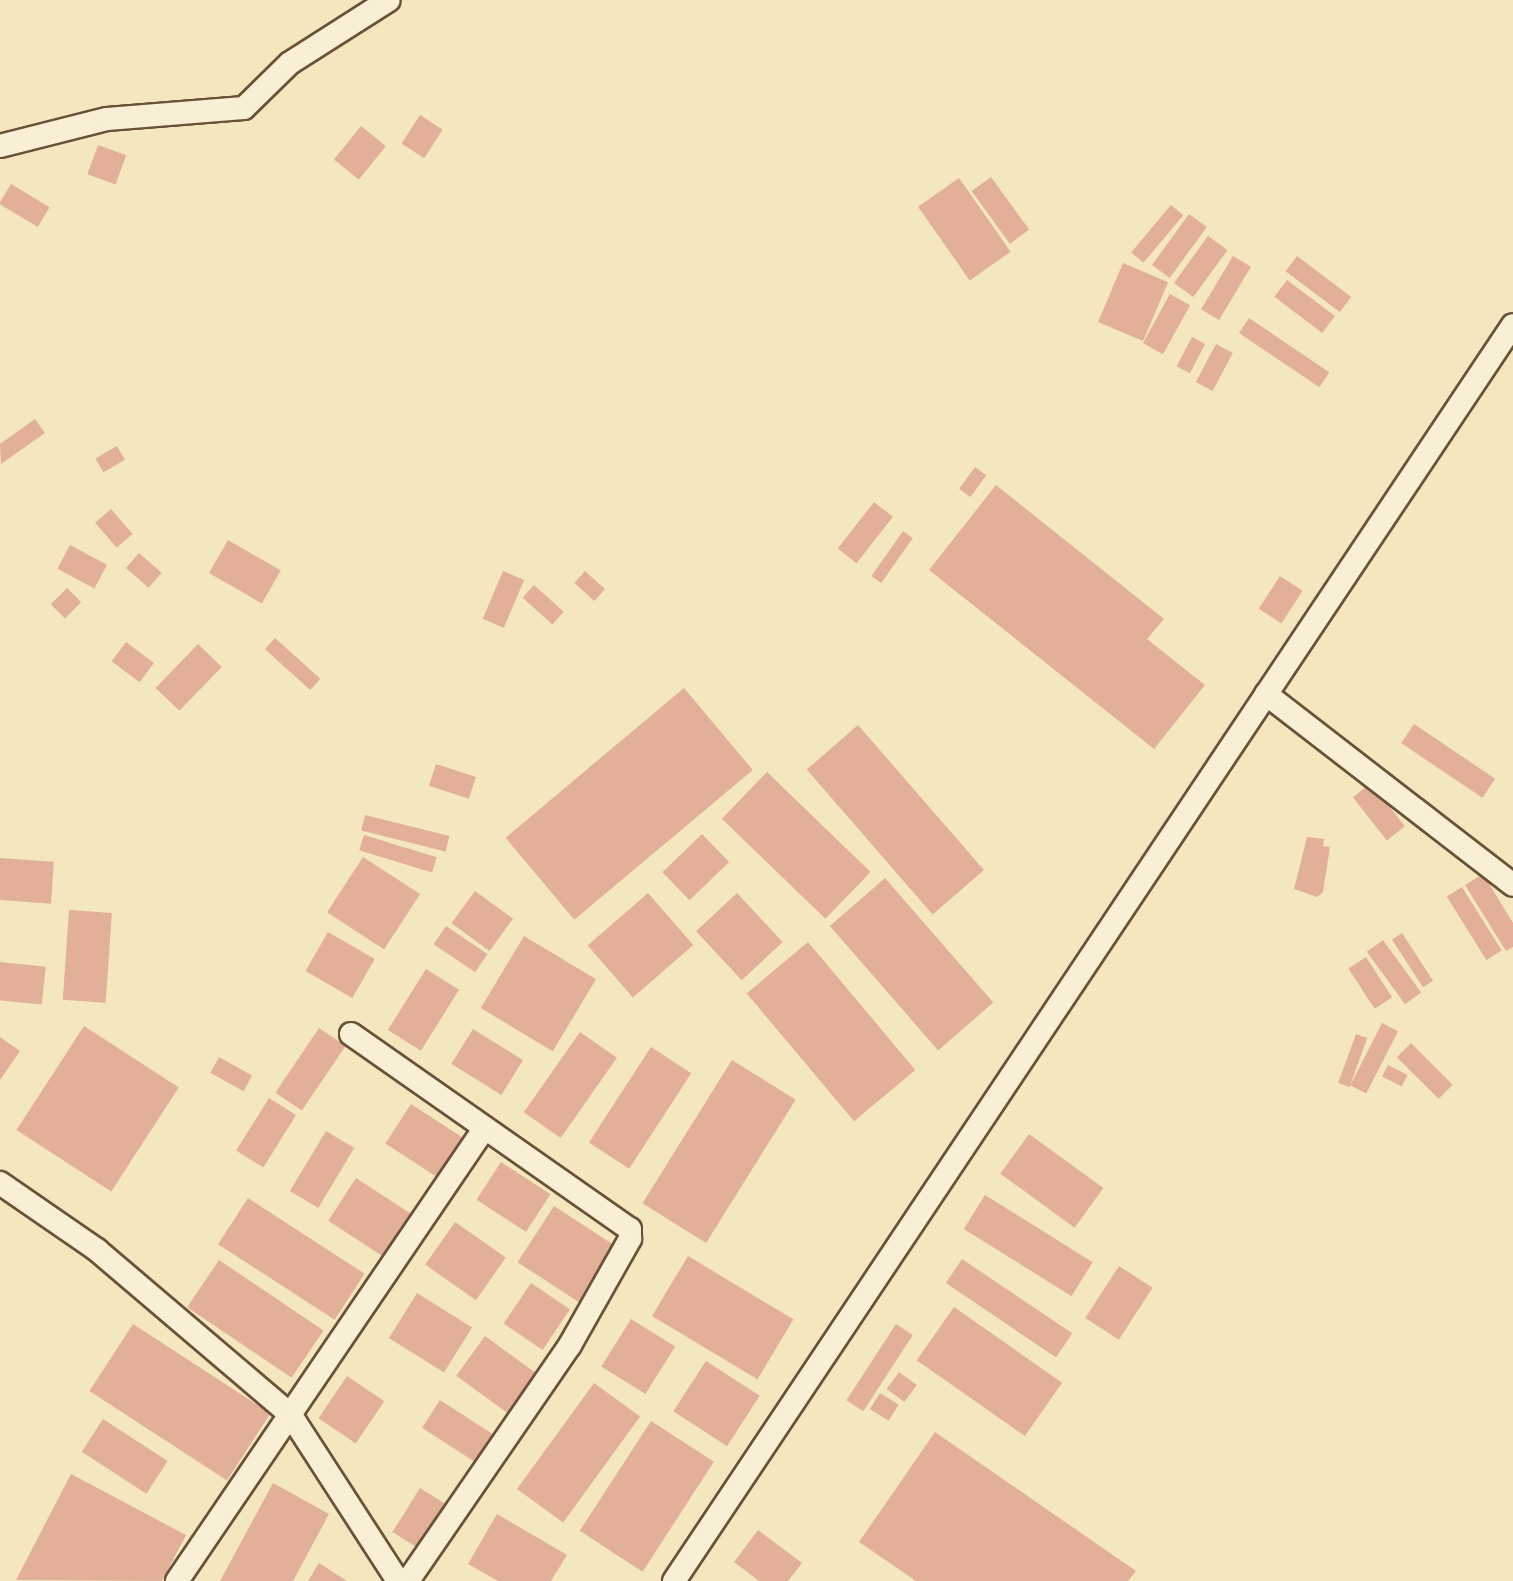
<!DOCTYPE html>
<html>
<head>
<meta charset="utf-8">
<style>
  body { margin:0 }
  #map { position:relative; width:1513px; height:1581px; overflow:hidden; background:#f4e7bd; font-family:"IM FELL Double Pica",serif }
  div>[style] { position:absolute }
  .building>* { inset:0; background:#e2b099; transform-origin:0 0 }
  .roads { filter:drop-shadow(2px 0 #695239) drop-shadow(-2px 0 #695239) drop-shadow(0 2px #695239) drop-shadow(0 -2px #695239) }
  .minor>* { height:22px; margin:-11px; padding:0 11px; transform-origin:11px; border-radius:11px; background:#f8efd4 }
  span { translate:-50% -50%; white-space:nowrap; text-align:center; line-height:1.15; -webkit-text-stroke:6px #f8efd4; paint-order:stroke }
</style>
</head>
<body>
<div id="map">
  <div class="building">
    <i style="left:420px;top:115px;width:27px;height:34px;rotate:33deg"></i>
    <i style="left:361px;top:126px;width:32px;height:43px;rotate:39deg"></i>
    <i style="left:98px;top:145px;width:30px;height:31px;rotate:20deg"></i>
    <i style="left:991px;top:177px;width:65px;height:24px;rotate:54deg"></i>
    <i style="left:959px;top:178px;width:90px;height:50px;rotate:55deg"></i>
    <i style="left:11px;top:184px;width:45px;height:23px;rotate:31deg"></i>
    <i style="left:1171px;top:205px;width:16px;height:62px;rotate:40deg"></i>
    <i style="left:1189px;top:214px;width:22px;height:63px;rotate:36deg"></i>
    <i style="left:1208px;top:236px;width:24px;height:58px;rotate:36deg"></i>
    <i style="left:1233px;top:256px;width:21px;height:62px;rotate:31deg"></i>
    <i style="left:1297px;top:256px;width:68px;height:19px;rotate:37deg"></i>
    <i style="left:1123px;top:263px;width:49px;height:64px;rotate:23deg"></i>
    <i style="left:1287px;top:280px;width:60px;height:21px;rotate:37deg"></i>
    <i style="left:1170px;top:294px;width:23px;height:56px;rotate:29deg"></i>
    <i style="left:1249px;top:318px;width:97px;height:18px;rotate:34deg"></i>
    <i style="left:1192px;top:337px;width:15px;height:33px;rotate:28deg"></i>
    <i style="left:1216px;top:344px;width:19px;height:43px;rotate:28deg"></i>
    <i style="clip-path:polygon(35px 419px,45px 433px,1px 464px,0 444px)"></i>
    <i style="left:117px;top:446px;width:16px;height:25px;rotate:60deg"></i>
    <i style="left:975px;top:467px;width:14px;height:27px;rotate:36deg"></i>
    <i style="clip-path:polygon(996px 485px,1164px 619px,1147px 639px,1205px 685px,1154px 749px,929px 570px)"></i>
    <i style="left:874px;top:502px;width:24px;height:59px;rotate:38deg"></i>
    <i style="left:111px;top:509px;width:33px;height:21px;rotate:49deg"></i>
    <i style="left:903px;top:531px;width:12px;height:55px;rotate:35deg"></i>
    <i style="left:228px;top:540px;width:61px;height:38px;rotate:30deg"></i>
    <i style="left:70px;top:545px;width:42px;height:27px;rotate:28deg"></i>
    <i style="left:139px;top:553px;width:30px;height:20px;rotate:41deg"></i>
    <i style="left:503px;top:571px;width:23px;height:52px;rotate:23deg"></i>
    <i style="left:585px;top:571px;width:27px;height:16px;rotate:42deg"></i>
    <i style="left:1280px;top:576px;width:27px;height:39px;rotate:33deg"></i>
    <i style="left:534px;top:585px;width:40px;height:17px;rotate:42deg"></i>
    <i style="left:67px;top:588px;width:20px;height:23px;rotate:45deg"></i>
    <i style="left:275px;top:638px;width:61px;height:15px;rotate:42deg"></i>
    <i style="left:126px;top:642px;width:35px;height:24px;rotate:37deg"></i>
    <i style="left:198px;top:644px;width:33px;height:61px;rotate:44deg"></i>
    <i style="left:684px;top:688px;width:107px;height:233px;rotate:50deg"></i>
    <i style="left:1414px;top:724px;width:98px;height:23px;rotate:34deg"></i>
    <i style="left:858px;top:725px;width:192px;height:68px;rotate:49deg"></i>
    <i style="left:436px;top:764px;width:42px;height:23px;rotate:18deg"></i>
    <i style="left:767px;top:772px;width:144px;height:65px;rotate:44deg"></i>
    <i style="left:1371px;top:783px;width:55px;height:23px;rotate:52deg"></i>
    <i style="left:365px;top:815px;width:87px;height:16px;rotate:14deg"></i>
    <i style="left:702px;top:834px;width:39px;height:55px;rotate:46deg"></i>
    <i style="left:364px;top:835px;width:76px;height:16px;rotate:17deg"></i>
    <i style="clip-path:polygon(1307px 837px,1324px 839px,1323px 846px,1330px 847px,1323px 892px,1317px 897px,1294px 889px)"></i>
    <i style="left:363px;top:857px;width:68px;height:66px;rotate:33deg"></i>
    <i style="left:0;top:858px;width:54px;height:42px;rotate:4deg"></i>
    <i style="clip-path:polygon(1483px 874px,1513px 923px,1513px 947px,1506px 951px,1465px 885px)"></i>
    <i style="left:885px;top:878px;width:165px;height:73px;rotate:49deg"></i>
    <i style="left:1462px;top:887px;width:75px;height:18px;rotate:58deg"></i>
    <i style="left:475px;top:891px;width:47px;height:40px;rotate:36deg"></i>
    <i style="left:648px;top:893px;width:69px;height:80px;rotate:49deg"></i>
    <i style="left:737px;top:893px;width:67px;height:56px;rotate:47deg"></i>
    <i style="left:69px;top:910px;width:43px;height:90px;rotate:4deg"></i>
    <i style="left:446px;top:926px;width:50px;height:22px;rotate:34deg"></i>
    <i style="left:328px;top:932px;width:54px;height:45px;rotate:30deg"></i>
    <i style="left:1402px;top:933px;width:57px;height:12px;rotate:57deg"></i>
    <i style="left:524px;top:936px;width:84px;height:84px;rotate:31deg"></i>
    <i style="left:1383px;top:940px;width:65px;height:20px;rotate:54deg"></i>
    <i style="left:808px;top:942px;width:167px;height:80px;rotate:50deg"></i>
    <i style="left:1366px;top:957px;width:48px;height:21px;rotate:57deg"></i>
    <i style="left:0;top:962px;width:46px;height:38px;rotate:6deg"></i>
    <i style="left:426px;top:969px;width:39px;height:72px;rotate:32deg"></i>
    <i style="left:1382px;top:1023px;width:18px;height:70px;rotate:27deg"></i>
    <i style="left:84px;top:1026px;width:113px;height:124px;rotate:33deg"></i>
    <i style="left:319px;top:1028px;width:32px;height:78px;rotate:34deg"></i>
    <i style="left:473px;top:1029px;width:59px;height:41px;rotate:32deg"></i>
    <i style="left:580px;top:1032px;width:45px;height:98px;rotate:35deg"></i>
    <i style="left:1356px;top:1034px;width:12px;height:52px;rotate:20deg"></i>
    <i style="clip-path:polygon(0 1037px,20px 1051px,0 1080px)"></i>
    <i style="left:1411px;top:1043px;width:59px;height:20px;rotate:45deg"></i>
    <i style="left:651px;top:1047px;width:48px;height:114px;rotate:33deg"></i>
    <i style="left:219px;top:1057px;width:38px;height:18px;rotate:29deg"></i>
    <i style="left:732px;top:1060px;width:75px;height:169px;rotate:32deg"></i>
    <i style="left:1388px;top:1065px;width:22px;height:13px;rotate:27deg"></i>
    <i style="left:269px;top:1098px;width:32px;height:62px;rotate:32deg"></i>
    <i style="left:411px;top:1104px;width:61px;height:47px;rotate:33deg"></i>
    <i style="left:326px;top:1131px;width:33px;height:70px;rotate:31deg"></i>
    <i style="left:1029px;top:1134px;width:92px;height:49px;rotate:36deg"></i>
    <i style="left:501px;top:1162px;width:59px;height:45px;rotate:33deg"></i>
    <i style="left:356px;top:1178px;width:71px;height:51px;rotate:33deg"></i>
    <i style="left:985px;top:1195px;width:127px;height:40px;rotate:32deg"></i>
    <i style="left:248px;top:1198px;width:139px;height:55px;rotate:33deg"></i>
    <i style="left:554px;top:1206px;width:77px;height:67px;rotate:33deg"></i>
    <i style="left:455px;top:1222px;width:62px;height:52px;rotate:35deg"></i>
    <i style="left:688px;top:1256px;width:123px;height:70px;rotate:31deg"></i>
    <i style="left:962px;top:1259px;width:133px;height:29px;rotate:34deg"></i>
    <i style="left:219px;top:1260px;width:126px;height:57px;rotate:34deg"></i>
    <i style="left:1119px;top:1266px;width:40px;height:62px;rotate:33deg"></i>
    <i style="left:531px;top:1283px;width:47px;height:49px;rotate:34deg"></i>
    <i style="left:417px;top:1293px;width:65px;height:53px;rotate:32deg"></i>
    <i style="left:954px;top:1307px;width:132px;height:65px;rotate:35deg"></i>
    <i style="left:631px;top:1319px;width:52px;height:56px;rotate:32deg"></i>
    <i style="left:133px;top:1324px;width:164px;height:80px;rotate:33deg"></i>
    <i style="left:896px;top:1324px;width:20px;height:91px;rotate:33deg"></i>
    <i style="left:485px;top:1336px;width:66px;height:49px;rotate:36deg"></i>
    <i style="left:706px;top:1361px;width:64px;height:60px;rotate:33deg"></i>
    <i style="left:899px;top:1372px;width:22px;height:21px;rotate:36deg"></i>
    <i style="left:347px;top:1376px;width:45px;height:51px;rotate:34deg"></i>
    <i style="left:594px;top:1383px;width:57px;height:131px;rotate:36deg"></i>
    <i style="left:880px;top:1393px;width:22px;height:19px;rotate:32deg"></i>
    <i style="left:440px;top:1400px;width:70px;height:33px;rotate:33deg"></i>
    <i style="left:103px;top:1419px;width:77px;height:39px;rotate:33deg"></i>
    <i style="left:651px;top:1421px;width:75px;height:131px;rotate:33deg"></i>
    <i style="clip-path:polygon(935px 1432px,1136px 1571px,1128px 1581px,916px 1581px,859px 1542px)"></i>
    <i style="clip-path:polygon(71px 1474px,186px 1535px,162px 1581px,16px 1580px)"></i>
    <i style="clip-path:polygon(273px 1483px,329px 1514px,293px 1581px,220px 1581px)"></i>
    <i style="left:420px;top:1488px;width:31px;height:52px;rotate:32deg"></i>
    <i style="clip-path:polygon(497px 1514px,567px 1555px,551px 1581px,498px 1581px,468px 1564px)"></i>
    <i style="clip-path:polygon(758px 1530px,802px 1563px,788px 1581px,759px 1581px,734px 1562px)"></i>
    <i style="clip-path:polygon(319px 1563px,347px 1581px,308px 1581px)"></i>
  </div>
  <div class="roads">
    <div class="minor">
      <i style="left:0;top:146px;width:110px;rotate:-14.2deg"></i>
      <i style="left:107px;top:119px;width:137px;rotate:-4.6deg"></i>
      <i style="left:244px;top:108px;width:64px;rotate:-44.4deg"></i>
      <i style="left:290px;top:63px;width:117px;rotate:-32.5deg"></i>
      <i style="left:1266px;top:694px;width:312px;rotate:37.7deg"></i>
      <i style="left:351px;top:1034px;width:340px;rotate:35deg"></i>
      <i style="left:630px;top:1229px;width:10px;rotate:90deg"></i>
      <i style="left:630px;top:1239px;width:122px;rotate:119.5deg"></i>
      <i style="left:570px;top:1345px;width:286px;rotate:124.5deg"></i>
      <i style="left:0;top:1183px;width:118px;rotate:34.6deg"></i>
      <i style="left:97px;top:1250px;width:253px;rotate:40.4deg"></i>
      <i style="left:290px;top:1414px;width:199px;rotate:57.1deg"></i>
      <i style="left:177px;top:1581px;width:546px;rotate:-55.82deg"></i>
      <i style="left:674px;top:1581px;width:1510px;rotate:-56.26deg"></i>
    </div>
  </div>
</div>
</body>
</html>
